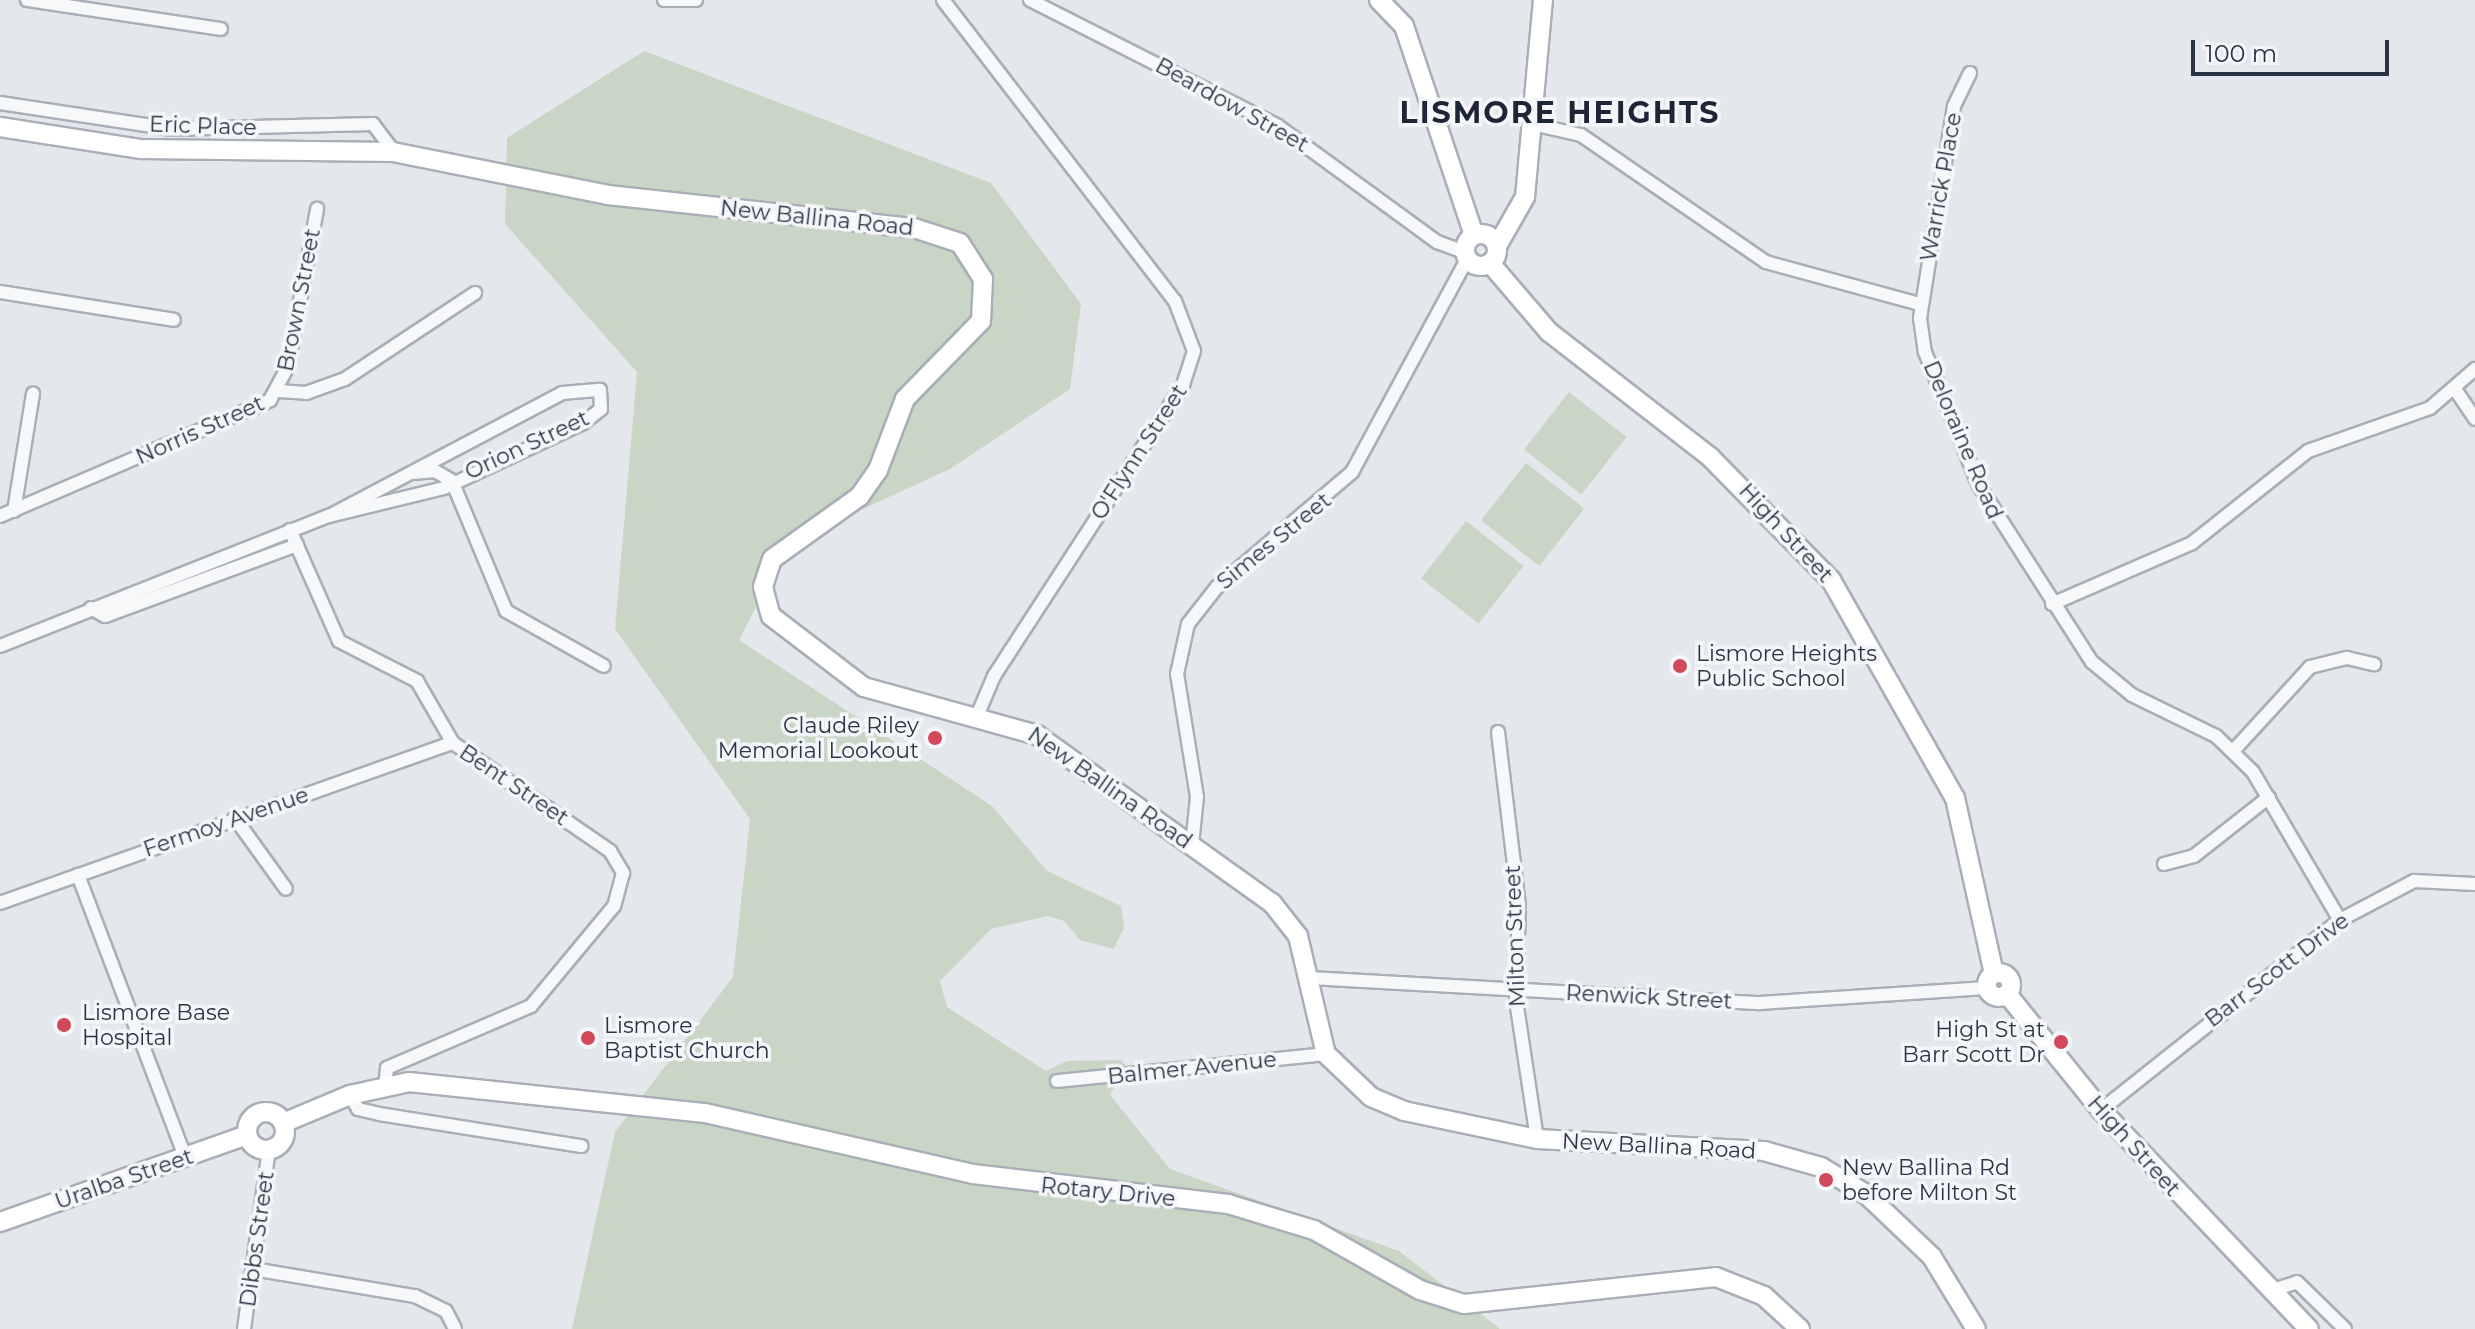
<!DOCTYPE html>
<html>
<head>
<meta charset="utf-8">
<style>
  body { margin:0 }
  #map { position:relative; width:2475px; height:1329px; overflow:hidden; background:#e4e7ec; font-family:Montserrat,sans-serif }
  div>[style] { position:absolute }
  .green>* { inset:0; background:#c9d6c5; transform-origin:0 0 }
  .roads { filter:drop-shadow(2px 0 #a9aeb7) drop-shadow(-2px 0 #a9aeb7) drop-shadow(0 2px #a9aeb7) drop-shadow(0 -2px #a9aeb7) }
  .street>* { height:12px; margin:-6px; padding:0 6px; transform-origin:6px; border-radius:6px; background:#f7f8fa }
  .secondary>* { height:18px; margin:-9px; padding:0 9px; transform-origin:9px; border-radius:9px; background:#fff }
  .secondary>.ring { margin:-9px; padding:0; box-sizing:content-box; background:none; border:18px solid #fff; border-radius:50% }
  .dots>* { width:22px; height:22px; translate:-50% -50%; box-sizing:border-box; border:4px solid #f4f6f9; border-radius:50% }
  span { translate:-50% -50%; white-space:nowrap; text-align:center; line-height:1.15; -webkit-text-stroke:7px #f4f6f9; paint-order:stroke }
  .street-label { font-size:22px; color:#2b3445 }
  .poi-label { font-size:22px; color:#2b3445 }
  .left { translate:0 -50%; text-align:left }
  .right { translate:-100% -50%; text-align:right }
  .district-label { font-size:30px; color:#1d2536; font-weight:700; letter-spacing:2px }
  .scale { position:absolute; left:2191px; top:40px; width:198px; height:36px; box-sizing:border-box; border:4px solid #2b3445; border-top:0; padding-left:10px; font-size:24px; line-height:28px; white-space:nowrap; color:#2b3445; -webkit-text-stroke:6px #f4f6f9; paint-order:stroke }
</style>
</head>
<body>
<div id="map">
  <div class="green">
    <i style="clip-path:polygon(644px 51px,991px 183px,1081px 304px,1070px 389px,950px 469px,789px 543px,739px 640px,992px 806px,1047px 871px,1121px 906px,1124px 927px,1114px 949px,1080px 940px,1064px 921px,1048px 916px,991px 929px,940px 981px,947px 1007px,1046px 1071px,1067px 1061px,1121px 1060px,1126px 1066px,1110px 1095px,1170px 1169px,1399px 1251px,1500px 1329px,572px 1329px,615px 1132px,733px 977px,750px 819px,615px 629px,637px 372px,505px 224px,507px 138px)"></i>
    <i style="left:1569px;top:392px;width:73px;height:73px;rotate:38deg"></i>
    <i style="left:1526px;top:463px;width:74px;height:73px;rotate:38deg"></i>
    <i style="left:1466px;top:521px;width:73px;height:73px;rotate:38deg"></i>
  </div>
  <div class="roads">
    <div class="street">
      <i style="left:27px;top:0;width:196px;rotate:8.5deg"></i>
      <i style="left:664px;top:0;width:32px"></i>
      <i style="left:943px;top:0;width:380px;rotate:52.4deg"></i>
      <i style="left:1175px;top:301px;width:53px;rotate:69.2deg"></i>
      <i style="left:1194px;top:351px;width:36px;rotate:108deg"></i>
      <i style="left:1183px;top:385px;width:347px;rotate:123deg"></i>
      <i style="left:994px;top:676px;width:43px;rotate:113deg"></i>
      <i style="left:1030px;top:0;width:278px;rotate:26.9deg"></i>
      <i style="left:1278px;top:126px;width:197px;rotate:36.1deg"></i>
      <i style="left:1437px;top:242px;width:30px;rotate:20deg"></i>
      <i style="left:1970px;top:73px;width:37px;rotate:116deg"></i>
      <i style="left:1954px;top:106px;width:215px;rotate:99.1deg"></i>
      <i style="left:1920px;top:318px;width:34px;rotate:82deg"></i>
      <i style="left:1925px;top:352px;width:142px;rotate:68.1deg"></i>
      <i style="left:1978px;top:484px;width:211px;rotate:57.4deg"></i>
      <i style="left:2092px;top:662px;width:52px;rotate:39.5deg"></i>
      <i style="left:2132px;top:695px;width:93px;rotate:26deg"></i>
      <i style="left:2216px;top:736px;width:52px;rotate:44.2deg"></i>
      <i style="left:2253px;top:772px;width:172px;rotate:59.6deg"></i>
      <i style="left:0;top:103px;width:174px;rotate:8.6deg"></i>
      <i style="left:172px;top:129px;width:201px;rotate:-1.4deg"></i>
      <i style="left:373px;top:124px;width:35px;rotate:53deg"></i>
      <i style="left:1532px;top:124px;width:50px;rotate:12.7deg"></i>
      <i style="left:1581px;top:135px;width:224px;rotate:34.5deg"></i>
      <i style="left:1766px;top:262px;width:160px;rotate:15.3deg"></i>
      <i style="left:0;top:292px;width:176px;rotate:9.1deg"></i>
      <i style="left:2455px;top:389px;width:36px;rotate:56deg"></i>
      <i style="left:279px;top:391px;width:27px;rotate:4deg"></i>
      <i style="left:306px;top:393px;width:41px;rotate:-19.7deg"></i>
      <i style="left:345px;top:379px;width:156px;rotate:-33.5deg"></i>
      <i style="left:413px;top:473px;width:22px;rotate:-5deg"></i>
      <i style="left:435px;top:471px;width:20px;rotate:30deg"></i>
      <i style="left:452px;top:481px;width:141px;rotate:67.4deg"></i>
      <i style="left:506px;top:611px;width:112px;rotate:29.3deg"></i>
      <i style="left:14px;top:511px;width:119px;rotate:-80.8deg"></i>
      <i style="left:0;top:516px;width:294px;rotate:-23.2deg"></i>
      <i style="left:270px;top:400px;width:38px;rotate:-62deg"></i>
      <i style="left:288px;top:366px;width:160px;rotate:-79.5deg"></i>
      <i style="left:290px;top:530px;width:121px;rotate:66.2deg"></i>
      <i style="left:339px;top:641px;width:88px;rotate:27.1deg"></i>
      <i style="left:417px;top:681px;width:72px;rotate:59.9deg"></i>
      <i style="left:453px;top:743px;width:191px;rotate:34.5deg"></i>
      <i style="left:610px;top:851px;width:26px;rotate:59deg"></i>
      <i style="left:623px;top:873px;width:34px;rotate:105deg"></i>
      <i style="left:614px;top:906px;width:130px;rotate:129.7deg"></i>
      <i style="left:531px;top:1006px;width:157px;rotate:156.7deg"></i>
      <i style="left:387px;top:1068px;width:18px;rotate:96deg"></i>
      <i style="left:2052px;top:604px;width:153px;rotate:-23.5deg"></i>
      <i style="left:2192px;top:543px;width:148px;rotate:-38.4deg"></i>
      <i style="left:2308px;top:451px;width:129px;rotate:-19.4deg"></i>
      <i style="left:2430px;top:408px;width:60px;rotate:-40.9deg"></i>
      <i style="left:91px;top:608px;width:16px;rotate:30deg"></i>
      <i style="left:105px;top:616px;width:205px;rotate:-20.3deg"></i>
      <i style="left:0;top:646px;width:354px;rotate:-21.6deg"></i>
      <i style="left:329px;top:516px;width:263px;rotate:-27.8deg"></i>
      <i style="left:562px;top:393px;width:38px;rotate:-5deg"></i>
      <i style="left:600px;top:390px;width:19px;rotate:87deg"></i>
      <i style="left:601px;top:409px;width:23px;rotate:142deg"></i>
      <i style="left:583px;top:423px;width:153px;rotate:154.9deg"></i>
      <i style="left:444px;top:488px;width:118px;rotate:166.3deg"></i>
      <i style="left:1498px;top:732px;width:174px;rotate:83.1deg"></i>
      <i style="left:1519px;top:905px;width:95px;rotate:91.8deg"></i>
      <i style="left:1516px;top:1000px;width:141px;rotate:81.4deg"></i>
      <i style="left:2234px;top:750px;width:113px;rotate:-47.5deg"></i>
      <i style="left:2310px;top:667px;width:38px;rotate:-14deg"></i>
      <i style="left:2347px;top:658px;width:28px;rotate:13deg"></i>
      <i style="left:235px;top:818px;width:87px;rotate:54.3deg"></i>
      <i style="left:1192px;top:845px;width:48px;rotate:-84.1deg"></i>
      <i style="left:1197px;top:797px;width:125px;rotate:-99.2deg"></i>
      <i style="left:1177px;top:674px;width:51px;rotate:-77.6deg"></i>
      <i style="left:1188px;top:624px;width:47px;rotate:-51.9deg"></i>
      <i style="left:1217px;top:587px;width:177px;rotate:-40.4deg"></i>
      <i style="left:1352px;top:472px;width:242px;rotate:-61.6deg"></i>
      <i style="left:2164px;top:864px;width:31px;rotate:-15deg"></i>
      <i style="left:2194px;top:856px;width:95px;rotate:-38.2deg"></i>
      <i style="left:78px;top:875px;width:302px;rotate:69.2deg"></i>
      <i style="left:0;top:903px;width:480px;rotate:-19.5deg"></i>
      <i style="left:1310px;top:978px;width:451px;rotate:3.2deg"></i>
      <i style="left:1760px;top:1003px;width:227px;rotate:-3.8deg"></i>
      <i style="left:1057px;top:1081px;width:270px;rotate:-5.7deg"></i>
      <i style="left:350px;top:1095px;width:16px;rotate:60deg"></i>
      <i style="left:358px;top:1109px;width:22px;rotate:13deg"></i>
      <i style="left:379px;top:1114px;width:205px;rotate:9deg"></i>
      <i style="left:2101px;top:1110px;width:305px;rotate:-38.5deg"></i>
      <i style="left:2340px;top:920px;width:84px;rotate:-27.8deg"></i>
      <i style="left:2414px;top:881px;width:61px;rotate:2.8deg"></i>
      <i style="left:253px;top:1269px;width:164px;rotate:9.5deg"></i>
      <i style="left:415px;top:1296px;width:34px;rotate:26deg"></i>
      <i style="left:446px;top:1311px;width:20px;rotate:63deg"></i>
      <i style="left:2270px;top:1291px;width:28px;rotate:-18deg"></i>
      <i style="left:2297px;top:1282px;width:67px;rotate:44.4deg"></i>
      <i style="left:244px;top:1329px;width:182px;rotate:-82.1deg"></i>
    </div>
    <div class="secondary">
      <i style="left:1379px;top:0;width:36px;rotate:46deg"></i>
      <i style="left:1404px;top:26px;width:220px;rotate:71.5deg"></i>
      <i style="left:0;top:127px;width:143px;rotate:8.9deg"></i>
      <i style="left:141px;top:149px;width:252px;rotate:0.7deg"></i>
      <i style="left:393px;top:152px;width:219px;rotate:11.3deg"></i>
      <i style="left:608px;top:195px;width:308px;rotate:6.2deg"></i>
      <i style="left:914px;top:228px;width:48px;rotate:18.1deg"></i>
      <i style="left:960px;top:243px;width:43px;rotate:57.4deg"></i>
      <i style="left:983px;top:279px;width:42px;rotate:92.7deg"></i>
      <i style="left:981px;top:321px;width:109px;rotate:134.3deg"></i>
      <i style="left:905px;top:399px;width:76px;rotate:110.8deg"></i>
      <i style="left:878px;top:470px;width:32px;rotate:125deg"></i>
      <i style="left:860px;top:496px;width:108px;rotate:144.4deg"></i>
      <i style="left:772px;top:559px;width:29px;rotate:108deg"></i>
      <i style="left:763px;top:587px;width:30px;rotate:75deg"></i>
      <i style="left:771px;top:616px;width:117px;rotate:37.4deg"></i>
      <i style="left:864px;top:687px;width:180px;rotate:15.5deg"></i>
      <i style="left:1037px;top:735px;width:289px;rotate:35.6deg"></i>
      <i style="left:1272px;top:903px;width:42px;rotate:51.8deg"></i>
      <i style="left:1298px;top:936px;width:121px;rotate:76.7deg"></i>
      <i style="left:1326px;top:1054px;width:62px;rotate:43.7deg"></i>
      <i style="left:1371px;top:1097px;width:36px;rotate:23deg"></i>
      <i style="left:1404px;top:1111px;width:136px;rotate:11.9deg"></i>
      <i style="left:1537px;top:1139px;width:227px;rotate:3deg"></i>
      <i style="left:1764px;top:1151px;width:59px;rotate:15.7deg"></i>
      <i style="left:1821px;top:1167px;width:54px;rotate:31.3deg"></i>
      <i style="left:1867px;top:1195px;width:90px;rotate:43.6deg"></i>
      <i style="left:1932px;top:1257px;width:84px;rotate:58.6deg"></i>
      <i class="ring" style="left:1465px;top:234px;width:14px;height:14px"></i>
      <i style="left:1497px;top:246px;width:56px;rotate:-60.3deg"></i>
      <i style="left:1525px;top:197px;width:198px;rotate:-84.8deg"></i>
      <i style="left:1490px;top:263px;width:91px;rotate:49.5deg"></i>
      <i style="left:1549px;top:332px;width:204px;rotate:37.8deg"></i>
      <i style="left:1710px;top:457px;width:173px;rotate:45.5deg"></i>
      <i style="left:1831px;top:580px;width:251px;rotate:60.4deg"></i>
      <i style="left:1955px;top:798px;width:180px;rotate:77.5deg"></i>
      <i class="ring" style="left:1987px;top:973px;width:6px;height:6px"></i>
      <i style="left:2007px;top:994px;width:149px;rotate:51deg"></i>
      <i style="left:2101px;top:1110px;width:302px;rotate:46.5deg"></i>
      <i class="ring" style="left:247px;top:1112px;width:20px;height:20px"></i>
      <i style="left:283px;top:1123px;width:73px;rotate:-22.7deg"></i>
      <i style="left:350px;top:1095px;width:60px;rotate:-12.4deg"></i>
      <i style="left:409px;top:1082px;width:298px;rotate:6deg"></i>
      <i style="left:705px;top:1113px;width:275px;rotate:12.8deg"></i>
      <i style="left:973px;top:1174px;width:257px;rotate:6.7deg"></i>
      <i style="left:1228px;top:1204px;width:90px;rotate:16.8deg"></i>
      <i style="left:1314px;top:1230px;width:122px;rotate:29.5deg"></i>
      <i style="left:1420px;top:1290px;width:46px;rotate:17.7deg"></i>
      <i style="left:1464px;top:1304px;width:253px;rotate:-6.1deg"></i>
      <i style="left:1716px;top:1277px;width:52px;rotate:21.6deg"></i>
      <i style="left:1764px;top:1296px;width:49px;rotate:42.5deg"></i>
      <i style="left:0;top:1222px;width:262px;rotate:-19.4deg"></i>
    </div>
  </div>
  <div class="dots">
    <i style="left:1680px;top:666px;background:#d1495b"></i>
    <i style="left:935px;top:738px;background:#d1495b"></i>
    <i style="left:64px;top:1025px;background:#d1495b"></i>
    <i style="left:588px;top:1038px;background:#d1495b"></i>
    <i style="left:2061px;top:1042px;background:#d1495b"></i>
    <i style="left:1826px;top:1180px;background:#d1495b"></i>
  </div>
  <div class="street-label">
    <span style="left:1232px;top:105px;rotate:29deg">Beardow Street</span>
    <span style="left:203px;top:126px;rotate:2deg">Eric Place</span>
    <span style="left:1941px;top:187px;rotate:-80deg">Warrick Place</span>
    <span style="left:817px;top:218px;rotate:6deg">New Ballina Road</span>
    <span style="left:299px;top:300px;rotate:-79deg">Brown Street</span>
    <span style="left:200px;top:430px;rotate:-24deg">Norris Street</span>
    <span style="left:1963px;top:440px;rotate:67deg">Deloraine Road</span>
    <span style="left:527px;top:445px;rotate:-25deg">Orion Street</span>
    <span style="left:1139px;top:452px;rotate:-57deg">O'Flynn Street</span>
    <span style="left:1786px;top:533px;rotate:47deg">High Street</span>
    <span style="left:1274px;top:541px;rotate:-39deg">Simes Street</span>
    <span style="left:514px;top:785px;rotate:34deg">Bent Street</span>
    <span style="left:1110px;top:788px;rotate:35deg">New Ballina Road</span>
    <span style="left:226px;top:822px;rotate:-19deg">Fermoy Avenue</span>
    <span style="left:1515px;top:936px;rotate:-92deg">Milton Street</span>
    <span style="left:2277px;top:970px;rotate:-37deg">Barr Scott Drive</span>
    <span style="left:1649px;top:997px;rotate:3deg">Renwick Street</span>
    <span style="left:1192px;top:1068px;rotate:-6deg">Balmer Avenue</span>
    <span style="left:1659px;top:1146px;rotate:3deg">New Ballina Road</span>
    <span style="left:2134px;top:1146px;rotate:48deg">High Street</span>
    <span style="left:124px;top:1179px;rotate:-19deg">Uralba Street</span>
    <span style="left:1108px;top:1192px;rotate:6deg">Rotary Drive</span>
    <span style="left:257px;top:1239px;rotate:-82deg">Dibbs Street</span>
  </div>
  <div class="poi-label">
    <span class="left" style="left:1696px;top:666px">Lismore Heights<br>Public School</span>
    <span class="right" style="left:919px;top:738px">Claude Riley<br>Memorial Lookout</span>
    <span class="left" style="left:82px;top:1025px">Lismore Base<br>Hospital</span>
    <span class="left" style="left:604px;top:1038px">Lismore<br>Baptist Church</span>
    <span class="right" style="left:2045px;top:1042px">High St at<br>Barr Scott Dr</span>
    <span class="left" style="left:1842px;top:1180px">New Ballina Rd<br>before Milton St</span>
  </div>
  <div class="district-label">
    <span style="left:1560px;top:113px">LISMORE HEIGHTS</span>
  </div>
  <div class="scale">100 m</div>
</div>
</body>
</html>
